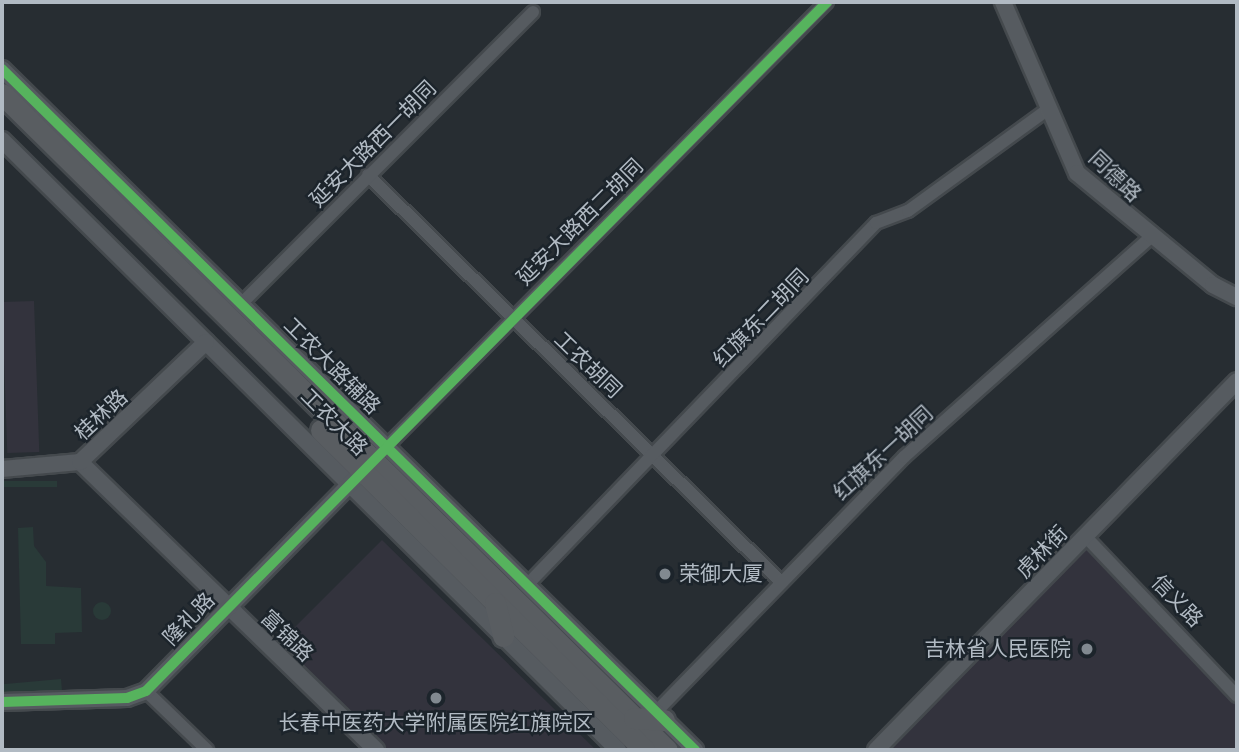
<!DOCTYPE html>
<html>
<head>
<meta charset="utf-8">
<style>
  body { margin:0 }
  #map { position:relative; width:1239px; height:752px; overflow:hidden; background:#272d32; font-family:"PT Sans Narrow","Noto Sans SC",sans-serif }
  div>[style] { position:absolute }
  .medical>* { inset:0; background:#33333d; transform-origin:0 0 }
  .green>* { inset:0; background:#293a38; transform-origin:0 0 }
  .round { border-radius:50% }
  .roads { filter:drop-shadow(2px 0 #44494d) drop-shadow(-2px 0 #44494d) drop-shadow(0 2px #44494d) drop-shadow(0 -2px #44494d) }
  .minor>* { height:12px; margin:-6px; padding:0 6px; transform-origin:6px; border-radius:6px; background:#565b60 }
  .tertiary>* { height:16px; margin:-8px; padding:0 8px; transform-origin:8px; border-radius:8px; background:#565b60 }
  .primary>* { height:21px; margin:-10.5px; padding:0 10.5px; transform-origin:10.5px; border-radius:10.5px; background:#595d61 }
  .cycleway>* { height:10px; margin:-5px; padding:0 5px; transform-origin:5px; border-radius:5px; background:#56b35d }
  .dots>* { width:19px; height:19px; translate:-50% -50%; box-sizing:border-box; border:4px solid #1c242b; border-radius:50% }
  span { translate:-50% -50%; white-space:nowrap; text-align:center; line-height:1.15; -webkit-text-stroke:5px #1c242b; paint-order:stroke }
  .street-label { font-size:21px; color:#b1bac3 }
  .poi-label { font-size:21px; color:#b1bac3 }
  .left { translate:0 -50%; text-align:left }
  .right { translate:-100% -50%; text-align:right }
  .frame { position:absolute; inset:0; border:4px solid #b1bac3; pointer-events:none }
</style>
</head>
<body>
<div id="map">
  <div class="medical">
    <i style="left:34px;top:301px;width:151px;height:32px;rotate:88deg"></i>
    <i style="clip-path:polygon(382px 540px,596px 750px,383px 750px,277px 645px)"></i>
    <i style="clip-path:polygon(1087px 545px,1237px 702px,1237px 750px,887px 750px)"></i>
  </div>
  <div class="green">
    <i style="left:57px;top:481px;width:6px;height:55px;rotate:90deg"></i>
    <i style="clip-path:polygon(33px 527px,34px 546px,46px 562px,46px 586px,81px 588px,82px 632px,55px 633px,55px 644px,21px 644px,18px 528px)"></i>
    <i class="round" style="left:93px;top:602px;width:18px;height:18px"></i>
    <i style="left:61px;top:679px;width:11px;height:59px;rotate:85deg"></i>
  </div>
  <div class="roads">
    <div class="minor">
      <i style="left:368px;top:175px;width:580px;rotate:44.58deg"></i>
      <i style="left:241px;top:304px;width:413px;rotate:-45deg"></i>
      <i style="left:380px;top:453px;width:635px;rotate:-45.26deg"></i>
      <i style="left:1086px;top:537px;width:219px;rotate:46.5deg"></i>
      <i style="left:527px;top:585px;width:503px;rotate:-46.05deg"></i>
      <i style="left:876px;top:223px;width:34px;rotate:-21deg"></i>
      <i style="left:908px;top:211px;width:172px;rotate:-36deg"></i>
      <i style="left:146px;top:691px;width:85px;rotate:44deg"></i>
      <i style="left:656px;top:712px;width:356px;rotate:-45.8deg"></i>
      <i style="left:904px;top:457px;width:331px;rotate:-41.7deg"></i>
    </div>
    <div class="tertiary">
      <i style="left:1003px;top:2px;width:186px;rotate:66.6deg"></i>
      <i style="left:1077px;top:173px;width:176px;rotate:39.5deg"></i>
      <i style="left:1213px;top:285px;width:27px;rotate:27deg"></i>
      <i style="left:2px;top:69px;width:972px;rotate:44.5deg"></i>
      <i style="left:2px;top:140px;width:867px;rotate:44.72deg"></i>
      <i style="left:80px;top:462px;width:413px;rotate:44.2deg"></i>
      <i style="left:2px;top:469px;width:78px;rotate:-5.1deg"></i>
      <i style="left:80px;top:462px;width:174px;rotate:-43.6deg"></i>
      <i style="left:2px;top:702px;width:125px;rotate:-1.8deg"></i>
      <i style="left:127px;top:698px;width:20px;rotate:-20deg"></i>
      <i style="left:146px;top:691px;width:299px;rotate:-45.4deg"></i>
      <i style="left:876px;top:750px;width:516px;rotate:-45.63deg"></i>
    </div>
    <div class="primary">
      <i style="left:2px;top:94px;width:934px;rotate:44.61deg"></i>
      <i style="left:321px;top:430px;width:455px;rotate:44.7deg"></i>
      <i style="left:495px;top:603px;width:34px;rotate:76deg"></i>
      <i style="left:634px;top:718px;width:30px;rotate:4deg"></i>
    </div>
  </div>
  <div class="cycleway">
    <i style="left:2px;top:69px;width:972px;rotate:44.5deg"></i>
    <i style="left:2px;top:702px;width:125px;rotate:-1.8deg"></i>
    <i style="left:127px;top:698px;width:20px;rotate:-20deg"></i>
    <i style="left:146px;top:691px;width:969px;rotate:-45.33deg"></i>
  </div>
  <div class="dots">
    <i style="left:665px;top:574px;background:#818990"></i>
    <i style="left:1087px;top:649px;background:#818990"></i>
    <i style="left:436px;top:698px;background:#818990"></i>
  </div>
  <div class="street-label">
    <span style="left:373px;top:144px;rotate:-45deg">延安大路西一胡同</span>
    <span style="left:1115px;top:176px;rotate:44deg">同德路</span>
    <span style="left:580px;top:222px;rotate:-45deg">延安大路西二胡同</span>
    <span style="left:761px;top:318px;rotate:-46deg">红旗东二胡同</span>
    <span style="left:588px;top:365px;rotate:44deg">工农胡同</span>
    <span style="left:332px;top:366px;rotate:45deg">工农大路辅路</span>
    <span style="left:101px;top:415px;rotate:-43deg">桂林路</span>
    <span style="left:334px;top:422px;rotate:45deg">工农大路</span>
    <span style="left:883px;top:453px;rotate:-43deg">红旗东一胡同</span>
    <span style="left:1042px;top:552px;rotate:-46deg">虎林街</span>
    <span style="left:1177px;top:601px;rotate:46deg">信义路</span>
    <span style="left:189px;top:619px;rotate:-46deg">隆礼路</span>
    <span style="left:287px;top:636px;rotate:44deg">富锦路</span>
  </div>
  <div class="poi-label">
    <span class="left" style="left:679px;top:574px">荣御大厦</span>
    <span class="right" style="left:1071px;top:649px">吉林省人民医院</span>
    <span style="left:436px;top:723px">长春中医药大学附属医院红旗院区</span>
  </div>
  <div class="frame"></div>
</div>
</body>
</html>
